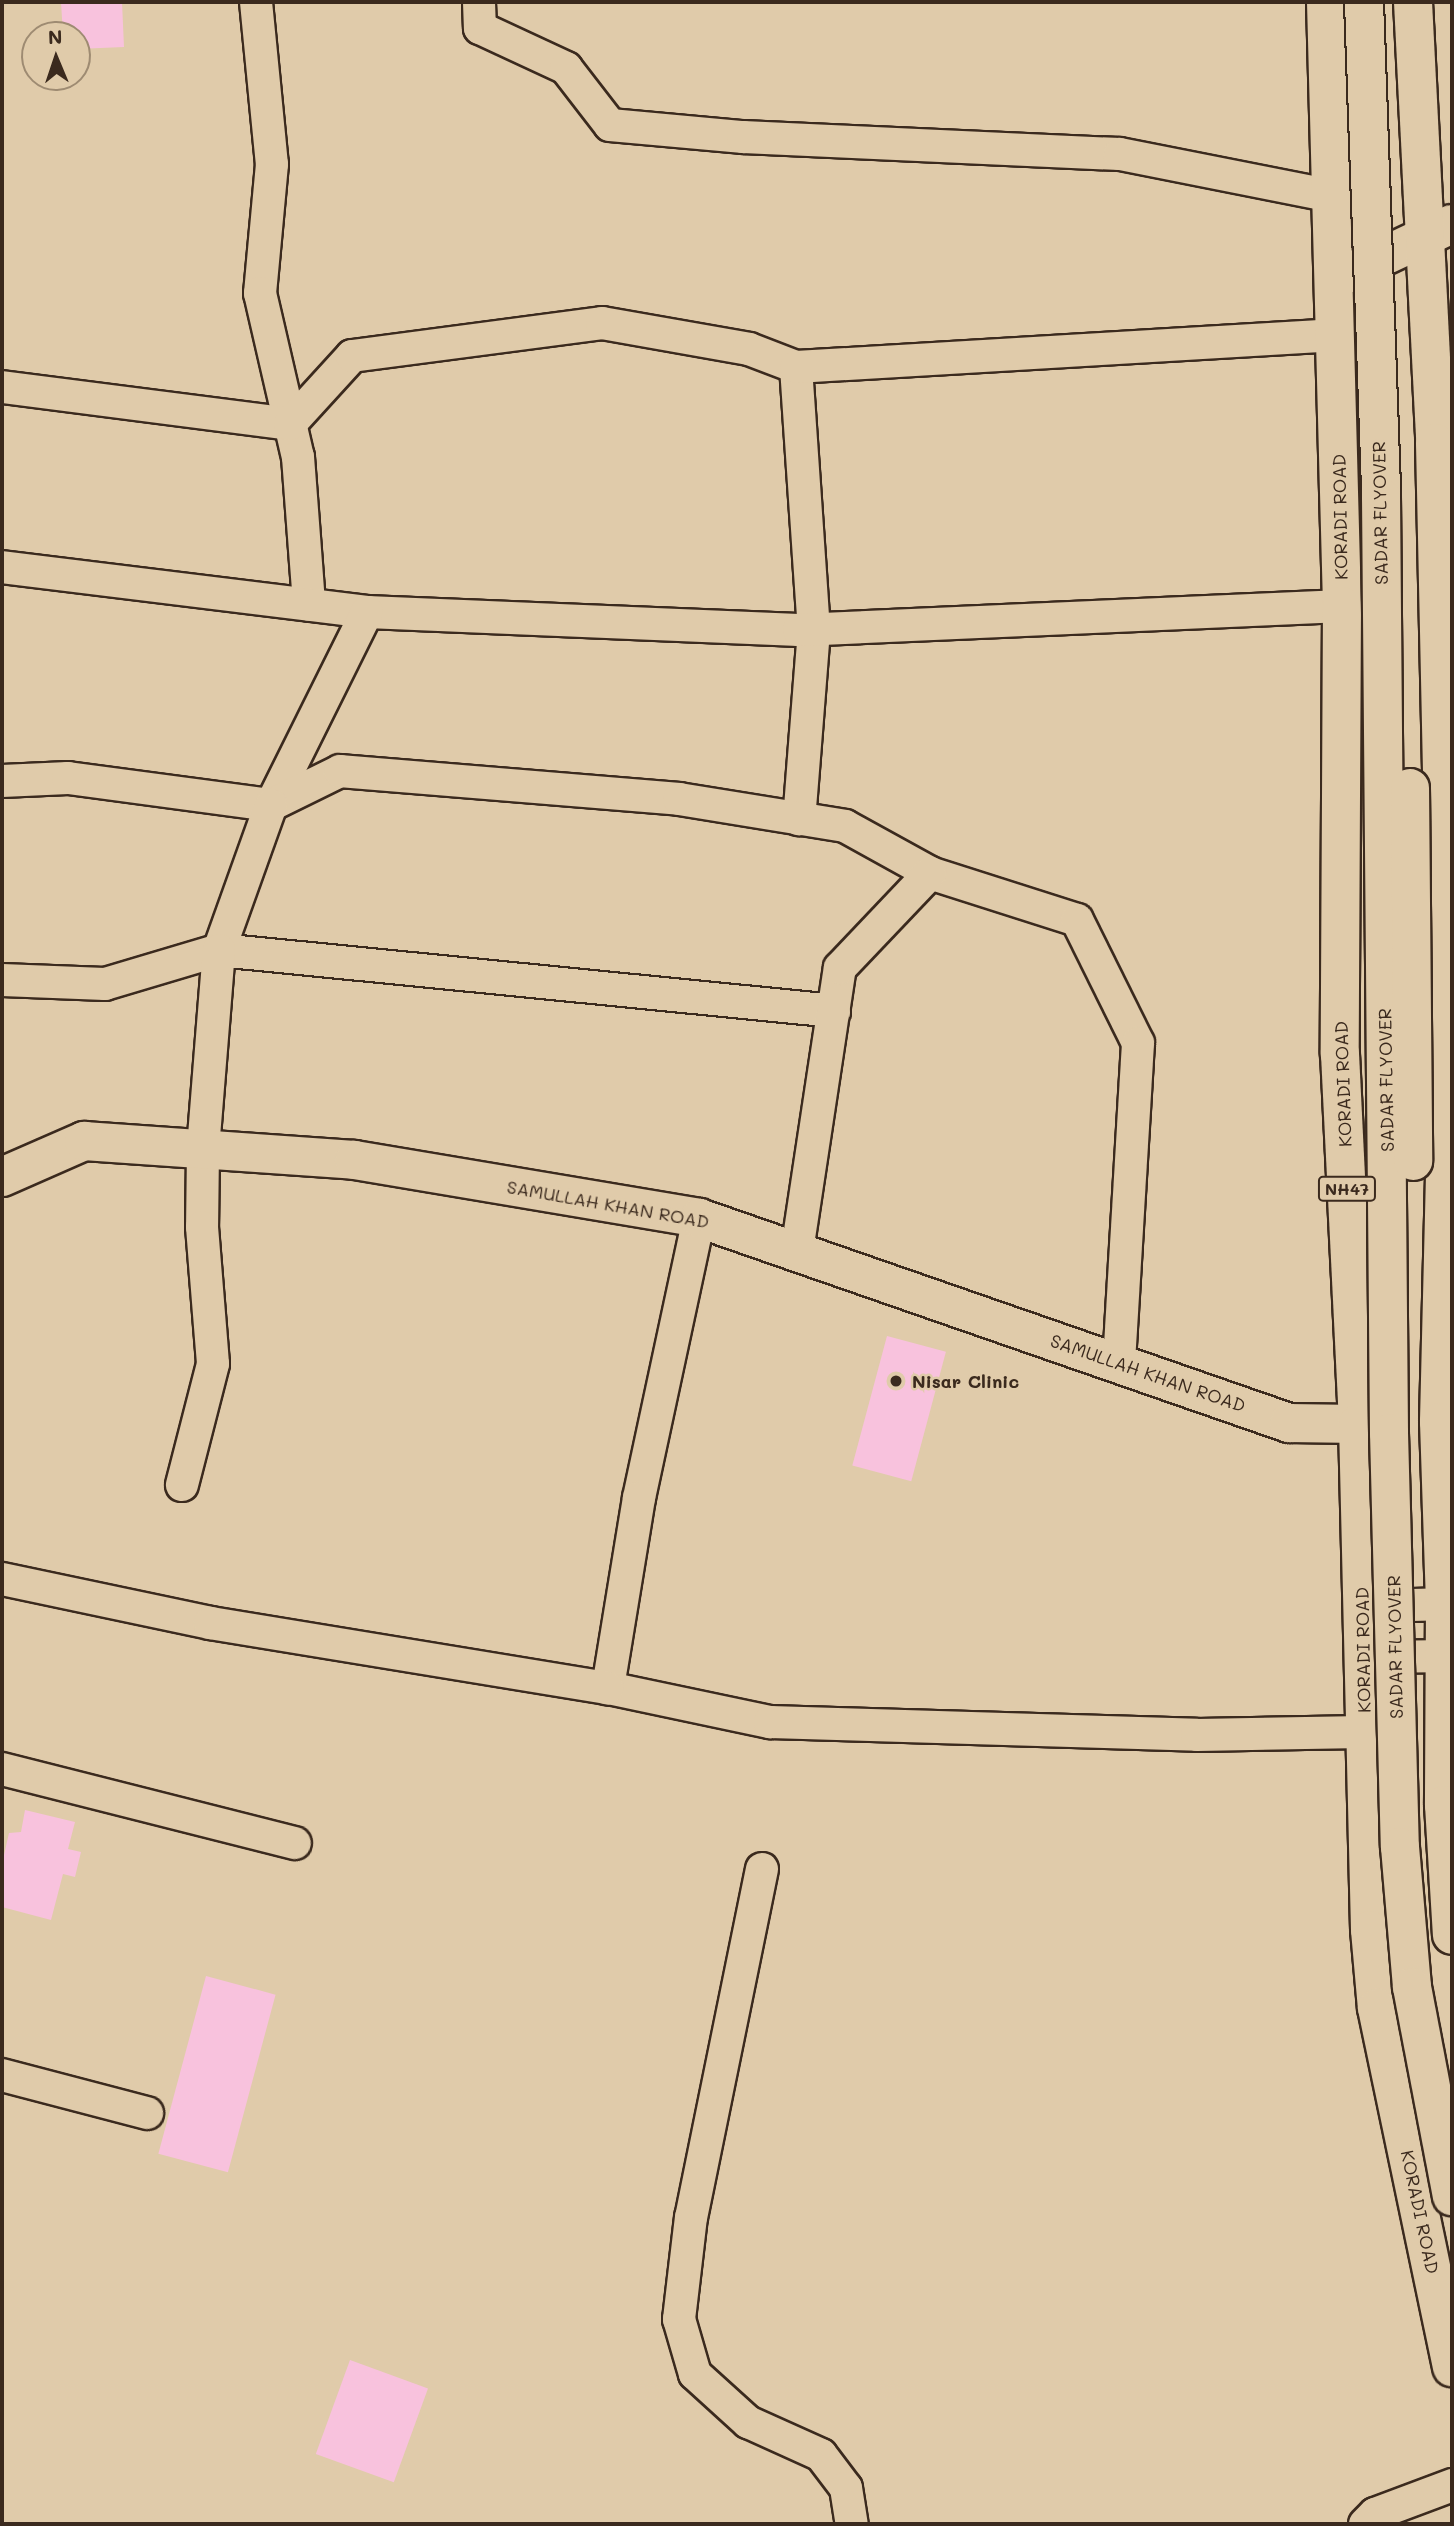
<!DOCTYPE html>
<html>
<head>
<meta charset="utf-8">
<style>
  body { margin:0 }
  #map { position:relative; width:1454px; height:2526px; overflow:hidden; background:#e0cbaa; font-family:Mali,sans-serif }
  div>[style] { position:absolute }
  .building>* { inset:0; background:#f8c2dd; transform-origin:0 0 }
  .roads { filter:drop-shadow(2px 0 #3b2a1e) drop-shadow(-2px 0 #3b2a1e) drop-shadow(0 2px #3b2a1e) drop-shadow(0 -2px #3b2a1e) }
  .street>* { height:32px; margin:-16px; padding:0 16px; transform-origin:16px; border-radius:16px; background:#e0cbaa }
  .secondary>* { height:38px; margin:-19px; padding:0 19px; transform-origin:19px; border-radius:19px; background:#e0cbaa }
  .primary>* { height:38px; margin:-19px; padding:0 19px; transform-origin:19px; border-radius:19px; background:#e0cbaa }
  .bridges { filter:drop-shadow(2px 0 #3b2a1e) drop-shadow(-2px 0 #3b2a1e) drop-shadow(0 2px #3b2a1e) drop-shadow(0 -2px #3b2a1e) }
  .highway-bridge>* { height:38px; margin:-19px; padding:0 19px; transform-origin:19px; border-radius:19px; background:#e0cbaa }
  .dots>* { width:19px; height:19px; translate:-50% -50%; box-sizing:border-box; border:4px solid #e0cbaa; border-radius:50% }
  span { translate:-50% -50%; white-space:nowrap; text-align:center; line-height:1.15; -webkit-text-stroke:5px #e0cbaa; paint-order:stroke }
  .shield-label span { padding:2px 5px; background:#e0cbaa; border:2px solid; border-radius:5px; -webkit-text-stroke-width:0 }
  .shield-label { font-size:16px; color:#3b2a1e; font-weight:700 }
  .street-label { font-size:18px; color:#3b2a1e }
  .poi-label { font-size:18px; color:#3b2a1e; font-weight:700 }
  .left { translate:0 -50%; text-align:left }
  .frame { position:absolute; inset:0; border:4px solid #3b2a1e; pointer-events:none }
  .north { position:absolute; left:21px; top:21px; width:70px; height:70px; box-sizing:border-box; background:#e0cbaa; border:2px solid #9e8b72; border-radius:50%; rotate:358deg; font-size:19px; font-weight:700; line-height:28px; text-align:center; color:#3b2a1e }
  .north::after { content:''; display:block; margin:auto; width:24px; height:32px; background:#3b2a1e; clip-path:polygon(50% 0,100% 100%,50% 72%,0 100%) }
</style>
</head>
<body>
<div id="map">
  <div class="building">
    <i style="clip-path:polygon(61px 2px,122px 2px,124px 47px,77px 49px,77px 35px,63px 35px)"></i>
    <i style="left:887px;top:1336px;width:61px;height:134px;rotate:15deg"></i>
    <i style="clip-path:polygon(25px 1810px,75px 1822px,68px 1849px,81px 1852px,75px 1877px,63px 1874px,51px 1920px,2px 1907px,2px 1864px,9px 1833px,21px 1832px)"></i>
    <i style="left:206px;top:1976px;width:72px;height:184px;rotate:15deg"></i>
    <i style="left:350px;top:2360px;width:83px;height:100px;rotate:20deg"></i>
  </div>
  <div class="roads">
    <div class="street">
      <i style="left:256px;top:2px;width:163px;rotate:84.4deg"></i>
      <i style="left:272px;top:164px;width:130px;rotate:95.3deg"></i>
      <i style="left:260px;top:293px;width:168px;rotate:77deg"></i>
      <i style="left:298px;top:457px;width:148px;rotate:85.7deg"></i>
      <i style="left:479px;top:2px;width:26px;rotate:88deg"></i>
      <i style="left:480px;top:28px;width:95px;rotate:24.9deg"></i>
      <i style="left:566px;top:68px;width:72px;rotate:52.3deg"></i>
      <i style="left:610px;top:125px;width:134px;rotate:5.2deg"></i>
      <i style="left:743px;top:137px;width:377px;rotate:2.6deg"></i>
      <i style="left:1120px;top:154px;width:217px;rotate:11.2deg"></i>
      <i style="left:796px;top:367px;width:264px;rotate:86.1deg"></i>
      <i style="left:814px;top:630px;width:190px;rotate:94.5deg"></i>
      <i style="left:2px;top:387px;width:290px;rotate:7.3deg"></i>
      <i style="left:290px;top:424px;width:92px;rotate:-47.6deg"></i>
      <i style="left:352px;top:356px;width:252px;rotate:-7.5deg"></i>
      <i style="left:602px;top:323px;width:149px;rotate:10deg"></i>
      <i style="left:749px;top:349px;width:50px;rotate:21deg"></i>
      <i style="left:796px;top:367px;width:542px;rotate:-3.39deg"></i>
      <i style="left:2px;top:567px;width:368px;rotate:7deg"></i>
      <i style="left:367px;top:612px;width:432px;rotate:2.4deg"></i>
      <i style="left:799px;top:630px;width:544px;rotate:-2.53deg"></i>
      <i style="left:367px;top:612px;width:216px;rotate:116.4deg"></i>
      <i style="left:271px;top:805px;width:77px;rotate:-26.2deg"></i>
      <i style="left:340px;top:771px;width:340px;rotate:4.7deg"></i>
      <i style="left:679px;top:799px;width:168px;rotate:9.2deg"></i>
      <i style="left:845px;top:826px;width:97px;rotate:28.9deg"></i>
      <i style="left:930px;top:873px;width:154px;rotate:17.7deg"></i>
      <i style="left:1077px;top:920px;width:137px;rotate:63.6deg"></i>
      <i style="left:1138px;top:1043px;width:322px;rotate:93.4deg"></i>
      <i style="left:2px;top:781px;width:66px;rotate:-2.6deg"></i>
      <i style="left:68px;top:778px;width:205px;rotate:7.6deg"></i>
      <i style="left:271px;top:805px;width:154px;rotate:109.7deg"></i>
      <i style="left:219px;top:950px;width:618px;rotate:5.66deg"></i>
      <i style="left:2px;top:980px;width:103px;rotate:2.2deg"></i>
      <i style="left:105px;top:984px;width:119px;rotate:-16.6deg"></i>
      <i style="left:219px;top:950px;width:201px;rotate:94.6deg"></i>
      <i style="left:203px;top:1150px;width:77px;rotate:90.7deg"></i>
      <i style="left:202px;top:1227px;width:137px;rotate:85.4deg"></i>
      <i style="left:213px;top:1364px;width:125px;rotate:104.4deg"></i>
      <i style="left:699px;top:1218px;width:286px;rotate:102.1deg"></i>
      <i style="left:639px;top:1498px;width:193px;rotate:99.3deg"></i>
      <i style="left:608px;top:1688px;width:166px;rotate:11.9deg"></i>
      <i style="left:770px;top:1722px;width:427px;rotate:1.7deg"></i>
      <i style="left:1197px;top:1735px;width:166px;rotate:-1deg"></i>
      <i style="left:797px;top:1251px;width:286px;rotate:-81.4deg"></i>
      <i style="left:840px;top:968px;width:131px;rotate:-46.5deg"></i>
      <i style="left:2px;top:1579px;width:213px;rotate:11.9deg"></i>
      <i style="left:210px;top:1623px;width:403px;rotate:9.3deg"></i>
      <i style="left:1371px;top:1606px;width:81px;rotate:-1.4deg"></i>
      <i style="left:1373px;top:1657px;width:79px;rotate:-0.7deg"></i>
      <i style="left:2px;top:1769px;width:302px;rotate:14.2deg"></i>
      <i style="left:762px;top:1869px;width:355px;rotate:101.5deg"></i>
      <i style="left:691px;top:2217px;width:103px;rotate:96.7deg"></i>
      <i style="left:679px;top:2319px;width:57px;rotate:73.8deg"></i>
      <i style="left:695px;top:2374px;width:72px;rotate:42.2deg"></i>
      <i style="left:748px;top:2422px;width:80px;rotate:24.3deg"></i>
      <i style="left:821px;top:2455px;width:41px;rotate:52.9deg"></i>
      <i style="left:846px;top:2488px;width:36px;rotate:81deg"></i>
      <i style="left:2px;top:2075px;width:150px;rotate:14.7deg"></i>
      <i style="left:1365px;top:2524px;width:14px;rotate:-45deg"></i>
      <i style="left:1375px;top:2514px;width:82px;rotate:-20.6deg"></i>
    </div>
    <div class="secondary">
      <i style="left:1344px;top:275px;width:119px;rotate:-25.3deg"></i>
      <i style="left:2px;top:1177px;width:90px;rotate:-23.7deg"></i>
      <i style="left:84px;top:1141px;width:271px;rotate:4deg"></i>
      <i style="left:354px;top:1160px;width:350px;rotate:9.5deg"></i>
      <i style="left:699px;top:1218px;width:625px;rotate:19.16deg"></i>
      <i style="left:1289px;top:1423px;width:69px;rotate:0.8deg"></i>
    </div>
    <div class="primary">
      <i style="left:1326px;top:2px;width:604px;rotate:88.48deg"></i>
      <i style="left:1342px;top:606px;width:448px;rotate:90.3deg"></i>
      <i style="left:1340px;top:1054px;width:370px;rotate:87.2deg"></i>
      <i style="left:1358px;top:1424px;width:506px;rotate:88.64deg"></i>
      <i style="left:1370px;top:1930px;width:78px;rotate:84.9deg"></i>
      <i style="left:1377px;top:2008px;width:367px;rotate:78.2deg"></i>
      <i style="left:1413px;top:2px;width:442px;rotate:87.1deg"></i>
      <i style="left:1435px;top:443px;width:609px;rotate:88.78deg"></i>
      <i style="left:1448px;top:1052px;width:370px;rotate:91.4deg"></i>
      <i style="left:1439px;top:1422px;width:182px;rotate:88.1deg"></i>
      <i style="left:1445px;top:1604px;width:201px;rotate:90.3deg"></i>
      <i style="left:1444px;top:1805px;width:130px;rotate:86.5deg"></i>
    </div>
  </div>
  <div class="bridges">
    <div class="highway-bridge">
      <i style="left:1364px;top:2px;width:495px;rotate:88deg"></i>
      <i style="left:1381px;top:497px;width:936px;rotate:89.51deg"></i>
      <i style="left:1389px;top:1433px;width:414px;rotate:88.5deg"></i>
      <i style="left:1400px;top:1847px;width:141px;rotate:85.1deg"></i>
      <i style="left:1412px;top:1987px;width:213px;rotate:79.2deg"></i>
      <i style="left:1410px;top:788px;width:373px;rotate:89.5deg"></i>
    </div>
  </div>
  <div class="dots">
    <i style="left:896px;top:1381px;background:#3b2a1e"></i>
  </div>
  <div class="shield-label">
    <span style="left:1347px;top:1189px">NH47</span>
  </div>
  <div class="street-label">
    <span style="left:1380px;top:513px;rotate:-91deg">SADAR FLYOVER</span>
    <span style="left:1340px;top:517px;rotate:-91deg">KORADI ROAD</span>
    <span style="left:1386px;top:1080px;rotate:-91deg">SADAR FLYOVER</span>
    <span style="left:1343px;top:1084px;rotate:-92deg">KORADI ROAD</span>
    <span style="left:608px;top:1204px;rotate:10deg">SAMULLAH KHAN ROAD</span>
    <span style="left:1148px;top:1373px;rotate:19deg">SAMULLAH KHAN ROAD</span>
    <span style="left:1395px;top:1647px;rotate:-91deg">SADAR FLYOVER</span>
    <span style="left:1363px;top:1650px;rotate:-91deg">KORADI ROAD</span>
    <span style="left:1420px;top:2212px;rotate:78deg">KORADI ROAD</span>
  </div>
  <div class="poi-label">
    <span class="left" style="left:912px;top:1381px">Nisar Clinic</span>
  </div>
  <div class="frame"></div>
  <div class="north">N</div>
</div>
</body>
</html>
